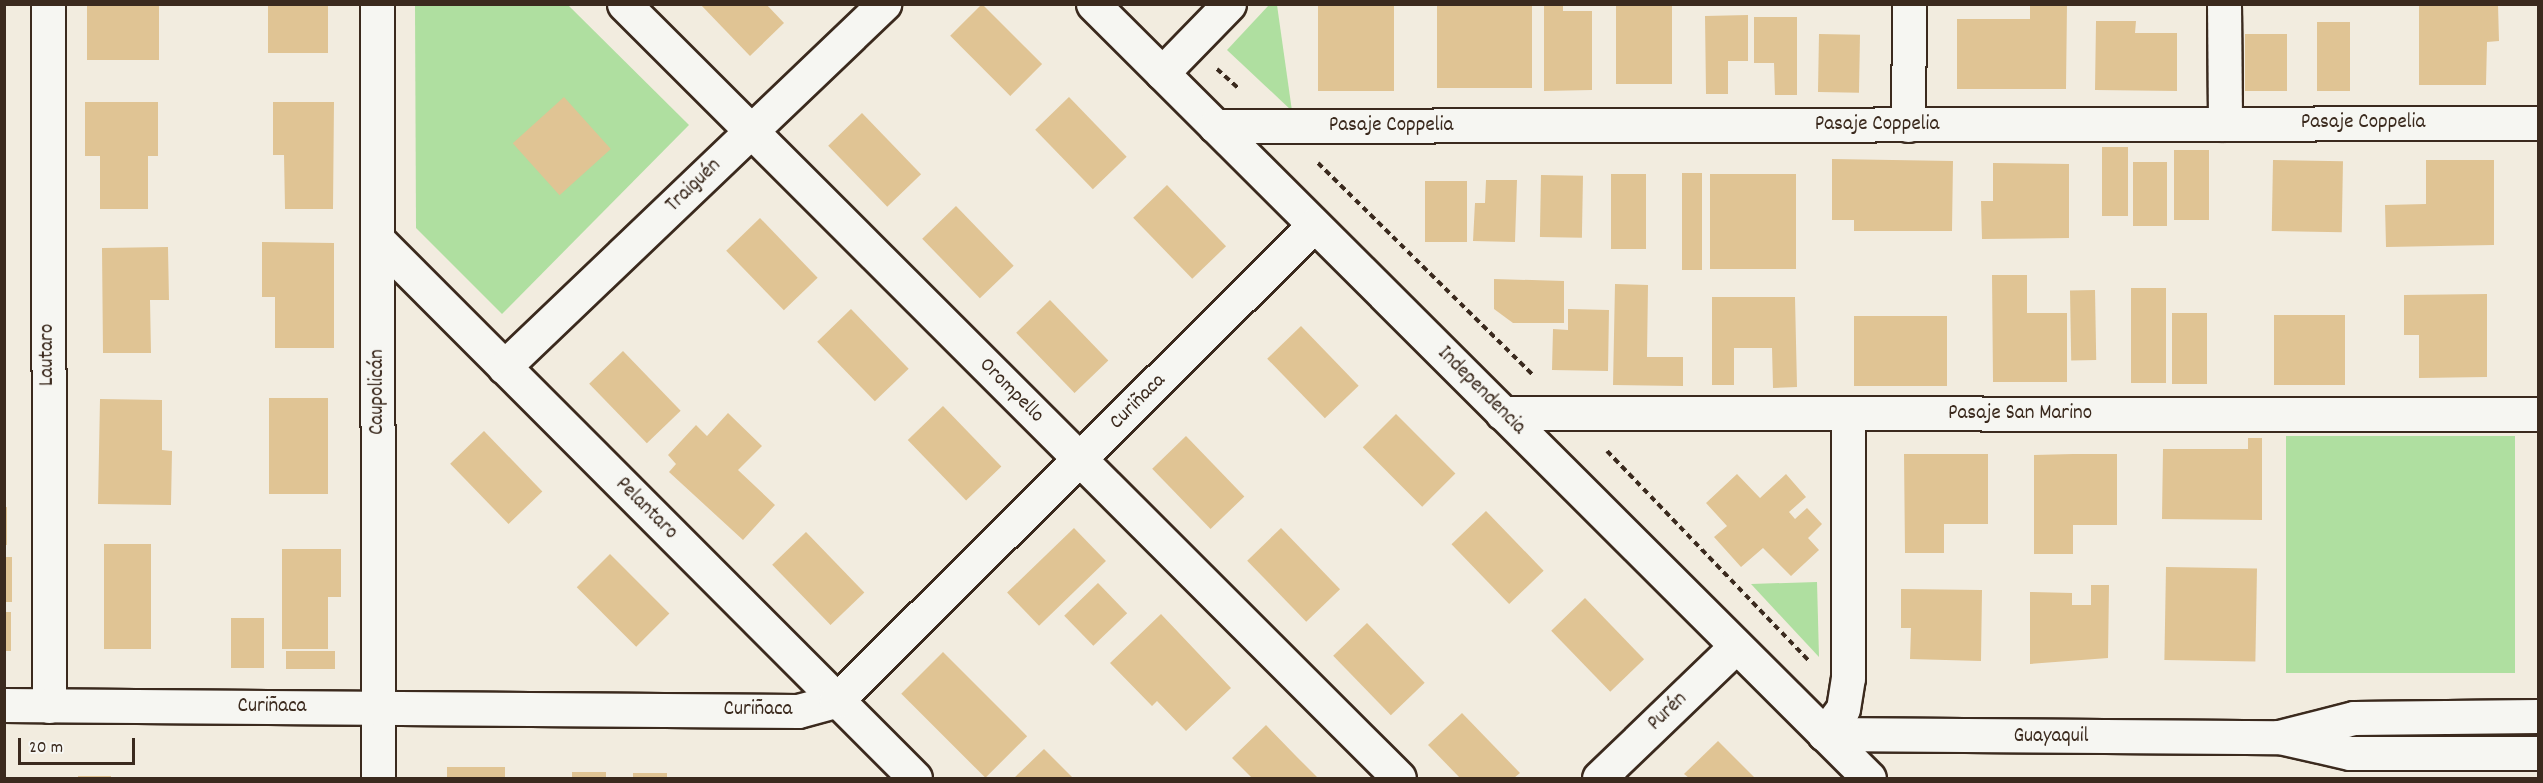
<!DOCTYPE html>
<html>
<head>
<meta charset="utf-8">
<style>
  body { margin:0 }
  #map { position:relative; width:2543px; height:783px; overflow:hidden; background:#f2ecdf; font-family:Dekko,sans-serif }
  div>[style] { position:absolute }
  .green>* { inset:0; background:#afdfa0; transform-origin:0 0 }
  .building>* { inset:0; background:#e0c494; transform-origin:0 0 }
  .path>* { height:4px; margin-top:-2px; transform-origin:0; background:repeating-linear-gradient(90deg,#3b2a1e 0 6px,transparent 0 10.5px) }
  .roads { filter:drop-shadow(2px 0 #3b2a1e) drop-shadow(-2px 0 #3b2a1e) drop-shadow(0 2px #3b2a1e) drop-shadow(0 -2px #3b2a1e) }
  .minor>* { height:33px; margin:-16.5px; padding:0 16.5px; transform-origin:16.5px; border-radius:16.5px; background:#f6f6f2 }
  span { translate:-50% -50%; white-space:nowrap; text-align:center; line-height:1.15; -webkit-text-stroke:4.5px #f6f6f2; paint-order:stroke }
  .street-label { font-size:21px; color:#3b2a1e }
  .frame { position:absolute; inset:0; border:6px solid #3b2a1e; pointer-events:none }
  .scale { position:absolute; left:18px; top:738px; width:117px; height:27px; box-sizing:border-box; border:3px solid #3b2a1e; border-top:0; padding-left:8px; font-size:18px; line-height:21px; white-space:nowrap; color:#3b2a1e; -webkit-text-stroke:4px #f6f6f2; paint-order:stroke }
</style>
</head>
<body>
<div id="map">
  <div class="green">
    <i style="clip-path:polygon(415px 5px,568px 5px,689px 125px,502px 314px,416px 228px)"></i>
    <i style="clip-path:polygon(1269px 5px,1277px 5px,1292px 111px,1227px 50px)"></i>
    <i style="left:2515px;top:436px;width:237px;height:229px;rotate:90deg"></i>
    <i style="clip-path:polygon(1817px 582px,1819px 657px,1751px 584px)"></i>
  </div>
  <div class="building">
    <i style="left:87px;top:4px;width:72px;height:56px"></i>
    <i style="left:268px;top:4px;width:60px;height:49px"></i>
    <i style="clip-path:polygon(700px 4px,766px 4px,784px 23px,750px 56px)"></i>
    <i style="left:982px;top:4px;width:85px;height:45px;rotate:45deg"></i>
    <i style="left:1318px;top:4px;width:76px;height:87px"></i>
    <i style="left:1437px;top:4px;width:95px;height:84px"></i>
    <i style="clip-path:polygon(1544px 4px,1563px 4px,1563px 11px,1592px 11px,1592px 90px,1544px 91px)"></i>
    <i style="left:1616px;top:4px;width:56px;height:80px"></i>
    <i style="clip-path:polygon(2030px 4px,2067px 4px,2066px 89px,1957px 89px,1957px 19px,2030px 19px)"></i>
    <i style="clip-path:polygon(2419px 4px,2498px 4px,2499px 41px,2487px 42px,2486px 85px,2419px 85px)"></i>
    <i style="clip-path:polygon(1748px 15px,1748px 61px,1728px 61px,1728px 94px,1706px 94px,1705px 16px)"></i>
    <i style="clip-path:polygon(1754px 17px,1797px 17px,1797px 95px,1775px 95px,1774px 63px,1754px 63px)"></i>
    <i style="clip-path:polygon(2096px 21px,2136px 21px,2135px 33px,2177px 33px,2177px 91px,2095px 90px)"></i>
    <i style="left:2317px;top:22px;width:33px;height:69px"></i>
    <i style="left:1819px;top:34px;width:41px;height:58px;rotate:1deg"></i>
    <i style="left:2245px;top:34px;width:42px;height:57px"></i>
    <i style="left:564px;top:97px;width:70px;height:69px;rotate:48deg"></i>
    <i style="left:1069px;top:97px;width:83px;height:47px;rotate:46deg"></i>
    <i style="clip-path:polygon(85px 102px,158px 102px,158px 156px,148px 156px,148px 209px,100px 209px,100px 156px,85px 156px)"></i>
    <i style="clip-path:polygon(273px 102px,334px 102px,333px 209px,285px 209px,284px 155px,273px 155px)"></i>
    <i style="left:862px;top:113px;width:85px;height:47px;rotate:46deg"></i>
    <i style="left:2128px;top:147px;width:69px;height:26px;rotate:90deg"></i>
    <i style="left:2174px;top:150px;width:35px;height:70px"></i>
    <i style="clip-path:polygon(1832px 159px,1953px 161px,1952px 231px,1854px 231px,1854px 220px,1832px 220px)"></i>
    <i style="left:2273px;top:160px;width:70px;height:71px;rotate:1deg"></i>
    <i style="clip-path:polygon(2426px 160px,2494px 160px,2494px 245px,2386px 247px,2385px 205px,2426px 204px)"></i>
    <i style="left:2133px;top:162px;width:34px;height:64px"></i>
    <i style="clip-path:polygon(1993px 163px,2069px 164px,2069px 238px,1982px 239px,1981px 201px,1993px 201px)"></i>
    <i style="left:1682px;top:173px;width:20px;height:97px"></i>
    <i style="left:1611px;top:174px;width:35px;height:75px"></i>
    <i style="left:1710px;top:174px;width:86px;height:95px"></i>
    <i style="left:1541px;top:175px;width:42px;height:62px;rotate:1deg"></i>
    <i style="clip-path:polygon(1486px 180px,1517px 180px,1515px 242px,1473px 241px,1475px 203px,1485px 203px)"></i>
    <i style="left:1425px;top:181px;width:42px;height:61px"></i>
    <i style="left:1167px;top:185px;width:85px;height:47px;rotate:46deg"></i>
    <i style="left:956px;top:206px;width:83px;height:47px;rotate:46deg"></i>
    <i style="left:760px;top:218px;width:83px;height:47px;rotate:46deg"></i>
    <i style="clip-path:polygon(262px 242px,334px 243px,334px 348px,275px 348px,275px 297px,262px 297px)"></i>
    <i style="clip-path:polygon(168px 247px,169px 300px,150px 300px,151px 353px,103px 353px,102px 248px)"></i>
    <i style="clip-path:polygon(1992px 275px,2027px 275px,2027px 313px,2067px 313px,2067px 382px,1993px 382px)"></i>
    <i style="clip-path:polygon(1494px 279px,1564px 281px,1564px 323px,1513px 323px,1494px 309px)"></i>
    <i style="clip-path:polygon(1615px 284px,1648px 285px,1647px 357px,1683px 357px,1683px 386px,1613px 385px)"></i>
    <i style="left:2131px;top:288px;width:35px;height:95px"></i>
    <i style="left:2095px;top:290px;width:70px;height:25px;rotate:89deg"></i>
    <i style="clip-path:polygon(2487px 294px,2487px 377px,2419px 378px,2419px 335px,2404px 335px,2404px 295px)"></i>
    <i style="clip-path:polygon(1712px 297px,1795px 297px,1797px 387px,1773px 388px,1772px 348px,1734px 348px,1734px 385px,1712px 385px)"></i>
    <i style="left:1050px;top:300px;width:84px;height:47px;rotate:46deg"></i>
    <i style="left:851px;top:309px;width:83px;height:47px;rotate:46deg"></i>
    <i style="clip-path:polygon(1568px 309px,1609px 310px,1608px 371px,1552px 370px,1553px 329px,1568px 330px)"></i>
    <i style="left:2172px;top:313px;width:35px;height:71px"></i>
    <i style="left:2274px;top:315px;width:71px;height:70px"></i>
    <i style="left:1854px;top:316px;width:93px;height:70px"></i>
    <i style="left:1301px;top:326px;width:83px;height:47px;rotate:46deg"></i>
    <i style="left:623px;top:351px;width:83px;height:47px;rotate:46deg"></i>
    <i style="left:269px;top:398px;width:59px;height:96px"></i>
    <i style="clip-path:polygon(100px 399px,162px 400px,162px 450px,172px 451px,171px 505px,98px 504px)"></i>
    <i style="left:943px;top:406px;width:84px;height:49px;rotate:46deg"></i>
    <i style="clip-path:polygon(728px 413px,762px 446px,738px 470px,775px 505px,743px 540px,669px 472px,676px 464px,668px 455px,696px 425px,707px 436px)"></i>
    <i style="left:1396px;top:414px;width:84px;height:47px;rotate:45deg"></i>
    <i style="left:484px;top:431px;width:84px;height:47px;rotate:46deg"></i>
    <i style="left:1186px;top:436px;width:84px;height:47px;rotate:46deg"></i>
    <i style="clip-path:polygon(2248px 438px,2262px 438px,2262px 520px,2162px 519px,2163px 449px,2248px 449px)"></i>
    <i style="clip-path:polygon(1904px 454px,1988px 454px,1988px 524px,1944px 524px,1944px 553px,1905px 553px)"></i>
    <i style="clip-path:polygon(2073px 454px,2117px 454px,2117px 525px,2073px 525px,2073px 554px,2034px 554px,2034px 455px)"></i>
    <i style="clip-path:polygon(1737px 474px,1760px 498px,1786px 474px,1806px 497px,1789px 512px,1795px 519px,1807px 508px,1822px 524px,1808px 538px,1819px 550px,1791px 576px,1763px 548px,1741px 567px,1714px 537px,1727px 526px,1706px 503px)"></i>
    <i style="left:4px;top:507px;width:3px;height:38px"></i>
    <i style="left:1486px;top:511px;width:83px;height:48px;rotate:46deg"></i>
    <i style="left:1074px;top:528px;width:46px;height:93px;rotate:46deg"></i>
    <i style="left:1281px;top:528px;width:85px;height:47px;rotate:46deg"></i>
    <i style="left:806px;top:532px;width:84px;height:47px;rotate:46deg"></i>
    <i style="left:104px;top:544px;width:47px;height:105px"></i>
    <i style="clip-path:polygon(282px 549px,341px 549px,341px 597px,328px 597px,328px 649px,282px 649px)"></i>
    <i style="left:610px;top:554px;width:84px;height:47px;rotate:45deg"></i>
    <i style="left:4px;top:557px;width:8px;height:45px"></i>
    <i style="left:2166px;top:567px;width:91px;height:93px;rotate:1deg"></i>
    <i style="left:1098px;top:583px;width:42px;height:47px;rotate:46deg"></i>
    <i style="clip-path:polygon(2091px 585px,2109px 585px,2108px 658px,2030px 664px,2030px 592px,2072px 593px,2072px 605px,2091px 605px)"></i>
    <i style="clip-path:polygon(1901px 589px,1982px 590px,1981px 661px,1910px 659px,1911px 628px,1901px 628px)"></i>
    <i style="left:1585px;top:598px;width:85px;height:47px;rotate:46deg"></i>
    <i style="left:5px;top:612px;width:6px;height:39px"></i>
    <i style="clip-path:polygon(1161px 614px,1231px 688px,1186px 731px,1157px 701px,1152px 706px,1110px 663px)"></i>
    <i style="left:231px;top:618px;width:33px;height:50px"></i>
    <i style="left:1367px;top:623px;width:83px;height:47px;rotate:46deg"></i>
    <i style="left:335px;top:651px;width:18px;height:49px;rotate:90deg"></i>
    <i style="left:943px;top:652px;width:119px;height:59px;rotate:45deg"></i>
    <i style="clip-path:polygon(1462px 713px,1520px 773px,1514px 778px,1460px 778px,1428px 745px)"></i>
    <i style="clip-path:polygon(1266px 725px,1295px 755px,1318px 778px,1252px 778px,1232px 758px)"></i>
    <i style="clip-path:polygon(1718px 741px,1755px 778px,1689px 778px,1684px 774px)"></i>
    <i style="clip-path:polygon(1044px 749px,1073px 778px,1014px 778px)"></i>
    <i style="left:505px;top:767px;width:11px;height:58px;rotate:90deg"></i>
    <i style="left:572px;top:772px;width:34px;height:6px"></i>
    <i style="left:633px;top:773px;width:34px;height:5px"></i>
    <i style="left:78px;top:776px;width:33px;height:2px"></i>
  </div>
  <div class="path">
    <i style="left:1217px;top:69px;width:28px;rotate:42deg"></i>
    <i style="left:1318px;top:163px;width:302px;rotate:44.6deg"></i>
    <i style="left:1607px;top:451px;width:293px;rotate:46.1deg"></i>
  </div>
  <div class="roads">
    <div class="minor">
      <i style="left:48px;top:4px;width:702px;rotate:89.92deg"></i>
      <i style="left:377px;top:4px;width:774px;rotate:89.93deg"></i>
      <i style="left:624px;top:4px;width:1095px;rotate:44.96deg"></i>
      <i style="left:1093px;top:4px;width:1096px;rotate:44.93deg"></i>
      <i style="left:2224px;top:4px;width:120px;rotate:89.5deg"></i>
      <i style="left:1162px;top:73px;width:96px;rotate:-45.8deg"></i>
      <i style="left:1908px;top:125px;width:121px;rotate:-89.5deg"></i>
      <i style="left:1215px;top:126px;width:1323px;rotate:-0.13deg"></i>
      <i style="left:378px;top:240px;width:760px;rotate:45.05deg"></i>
      <i style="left:504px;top:367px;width:526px;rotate:-43.69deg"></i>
      <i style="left:1502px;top:413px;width:1036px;rotate:0.06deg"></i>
      <i style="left:4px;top:705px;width:794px;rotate:0.43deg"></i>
      <i style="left:798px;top:711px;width:39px;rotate:-15deg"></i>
      <i style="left:836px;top:701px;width:675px;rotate:-44.88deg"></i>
      <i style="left:1824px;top:734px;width:455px;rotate:0.4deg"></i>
      <i style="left:2279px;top:737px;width:73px;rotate:12.7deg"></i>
      <i style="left:2350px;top:753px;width:188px"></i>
      <i style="left:1824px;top:734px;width:31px;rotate:-53deg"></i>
      <i style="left:1843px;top:709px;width:31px;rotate:-81deg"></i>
      <i style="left:1848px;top:678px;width:265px;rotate:-90deg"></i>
      <i style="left:2279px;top:737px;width:77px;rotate:-14.2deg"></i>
      <i style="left:2354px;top:718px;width:184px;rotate:-0.6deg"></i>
      <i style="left:1599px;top:778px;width:190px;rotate:-43.9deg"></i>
    </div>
  </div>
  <div class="street-label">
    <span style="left:2363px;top:123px">Pasaje Coppelia</span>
    <span style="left:1877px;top:125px">Pasaje Coppelia</span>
    <span style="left:1391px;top:126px">Pasaje Coppelia</span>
    <span style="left:694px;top:186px;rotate:-44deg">Traiguén</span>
    <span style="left:48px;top:355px;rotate:-90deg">Lautaro</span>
    <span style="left:1011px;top:391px;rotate:45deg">Orompello</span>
    <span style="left:1481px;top:391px;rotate:45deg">Independencia</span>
    <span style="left:378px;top:392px;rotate:-90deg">Caupolicán</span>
    <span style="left:1138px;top:402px;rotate:-45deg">Curiñaca</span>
    <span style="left:2020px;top:414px">Pasaje San Marino</span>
    <span style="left:646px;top:509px;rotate:45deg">Pelantaro</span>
    <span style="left:272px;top:707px">Curiñaca</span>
    <span style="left:758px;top:710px">Curiñaca</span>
    <span style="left:1668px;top:712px;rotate:-44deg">Purén</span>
    <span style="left:2051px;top:737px">Guayaquil</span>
  </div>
  <div class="frame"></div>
  <div class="scale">20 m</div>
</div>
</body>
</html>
